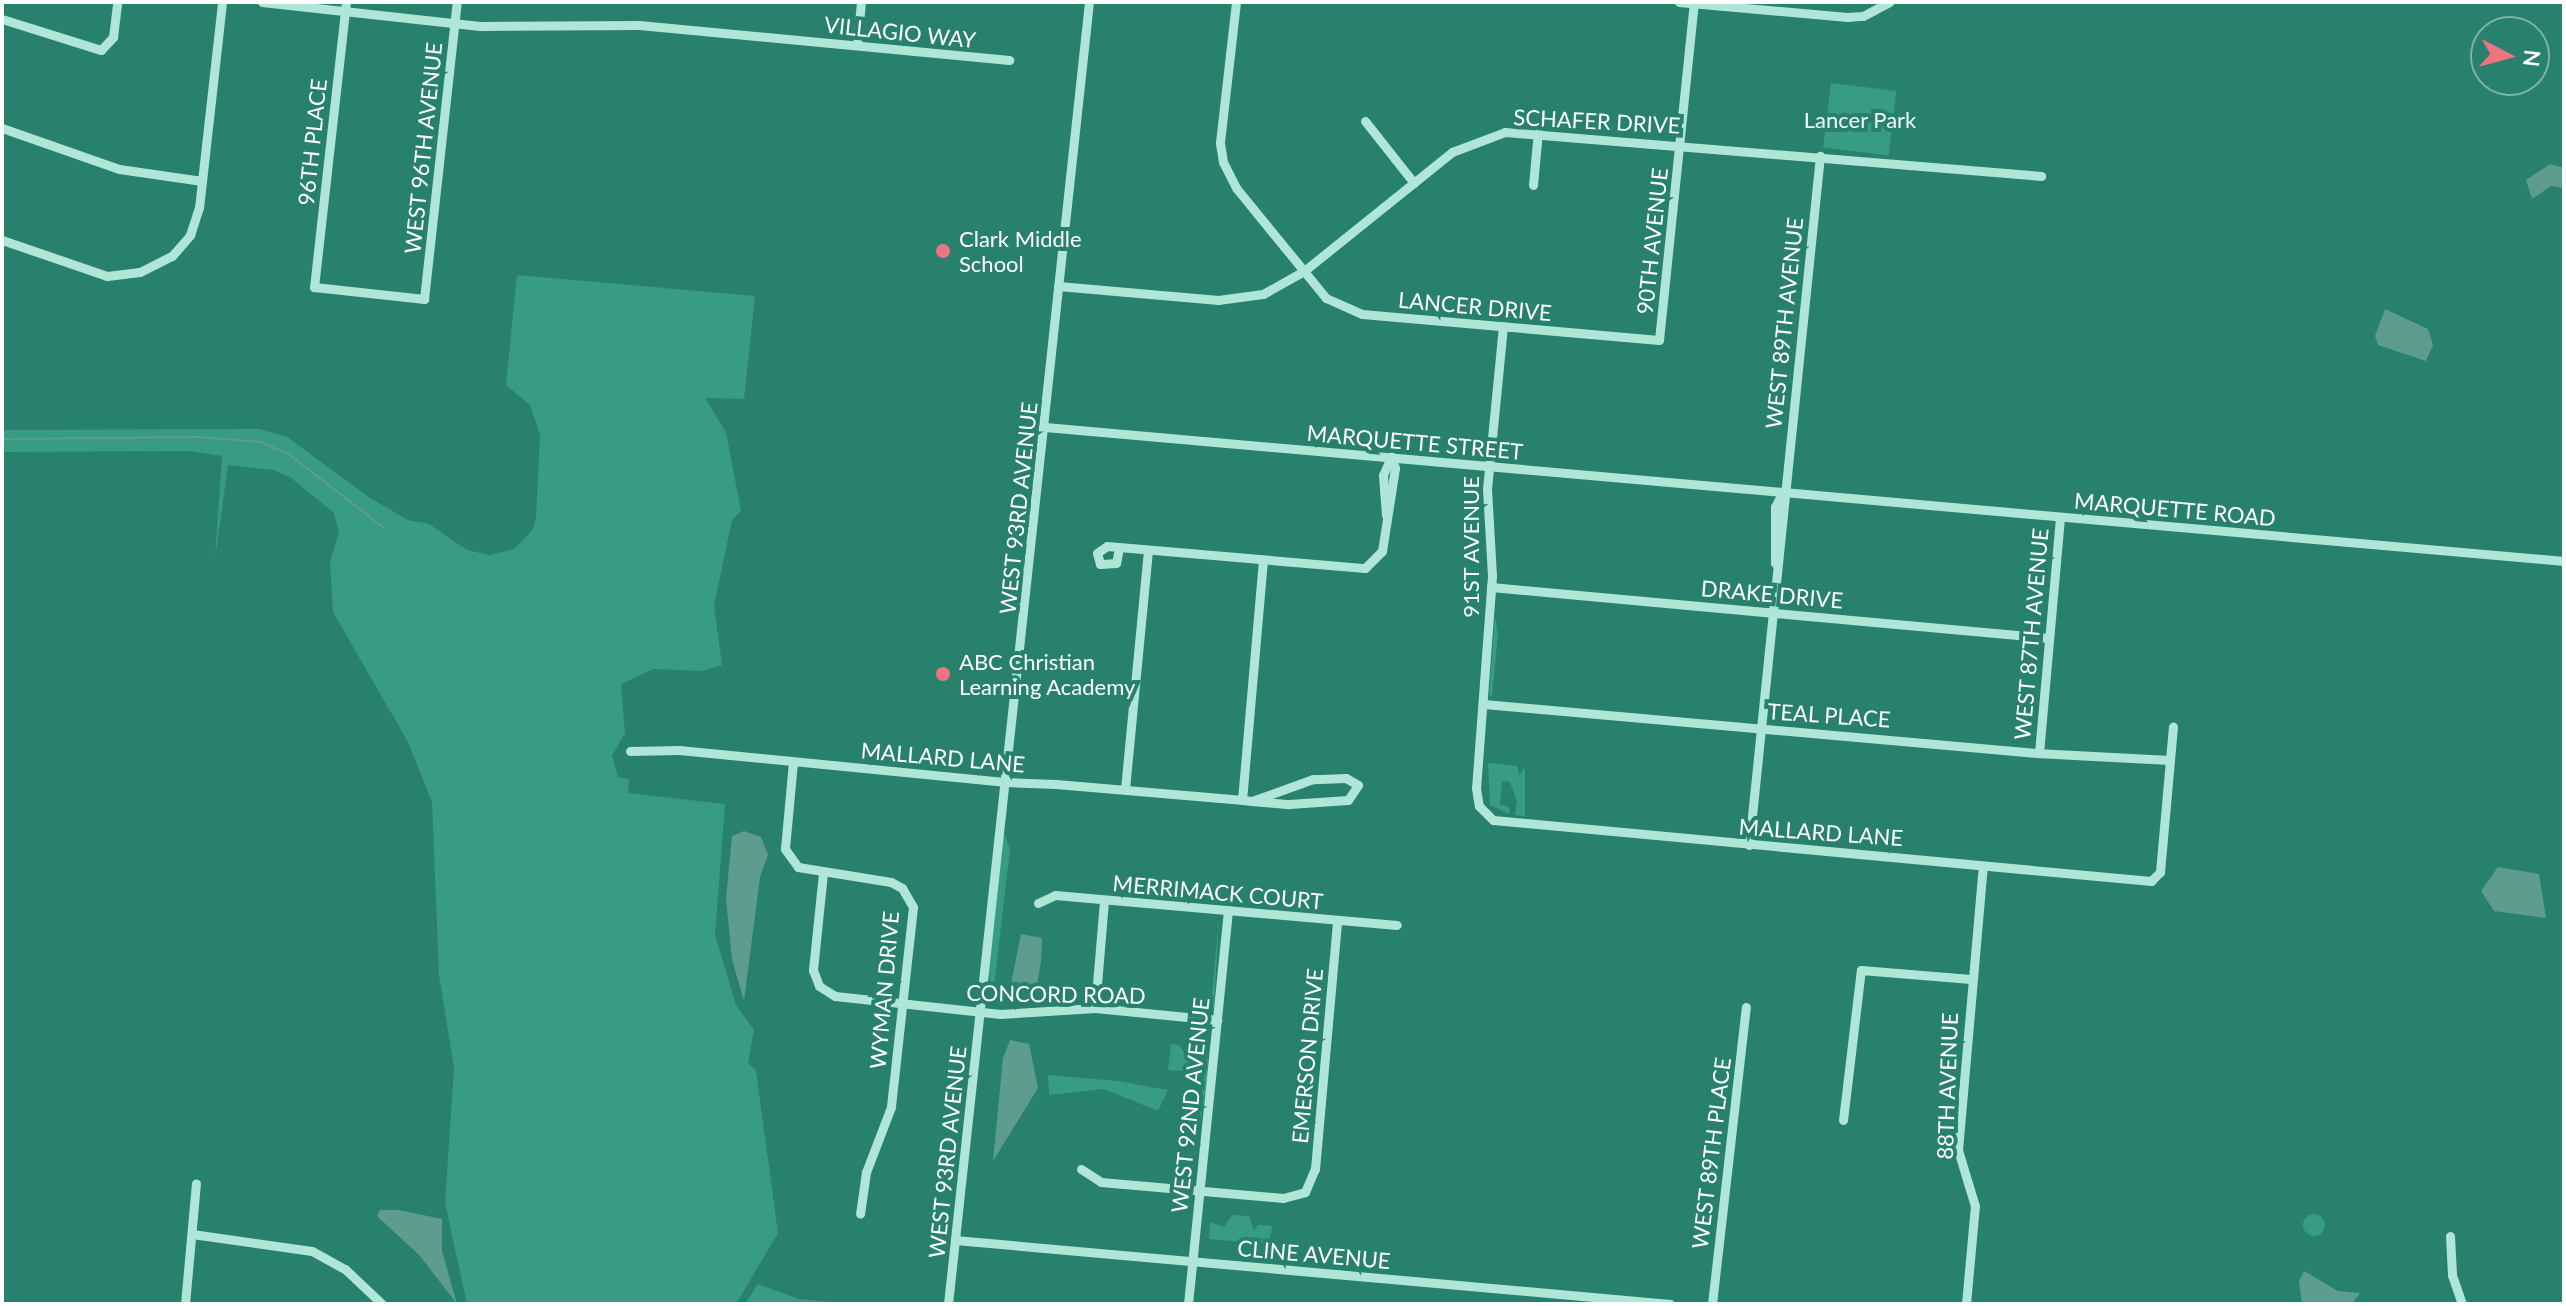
<!DOCTYPE html>
<html>
<head>
<meta charset="utf-8">
<style>
  body { margin:0 }
  #map { position:relative; width:2566px; height:1306px; overflow:hidden; background:#27816c; font-family:Lato,sans-serif }
  div>[style] { position:absolute }
  .green>* { inset:0; background:#389c82; transform-origin:0 0 }
  .round { border-radius:50% }
  .water>* { inset:0; background:#5e9d8d }
  .stream>* { height:2px; margin:-1px; padding:0 1px; transform-origin:1px; border-radius:1px; background:#5e9d8d }
  .minor>* { height:9px; margin:-4.5px; padding:0 4.5px; transform-origin:4.5px; border-radius:4.5px; background:#afe6d8 }
  .dots>* { width:22px; height:22px; translate:-50% -50%; box-sizing:border-box; border:4px solid #27816c; border-radius:50% }
  span { translate:-50% -50%; white-space:nowrap; text-align:center; line-height:1.15; -webkit-text-stroke:8px #27816c; paint-order:stroke }
  .street-label { font-size:22px; color:#fff }
  .park-label { font-size:22px; color:#f2fcf9 }
  .poi-label { font-size:22px; color:#fff }
  .left { translate:0 -50%; text-align:left }
  .frame { position:absolute; inset:0; border:4px solid #fff; pointer-events:none }
  .north { position:absolute; left:2470px; top:16px; width:80px; height:80px; box-sizing:border-box; background:#27816c; border:2px solid #7db3a7; border-radius:50%; rotate:96deg; font-size:22px; font-weight:700; line-height:32px; text-align:center; color:#fff }
  .north::after { content:''; display:block; margin:auto; width:28px; height:36px; background:#ef7480; clip-path:polygon(50% 0,100% 100%,50% 72%,0 100%) }
</style>
</head>
<body>
<div id="map">
  <div class="green">
    <i style="left:1831px;top:83px;width:66px;height:65px;rotate:7deg"></i>
    <i style="clip-path:polygon(517px 275px,755px 296px,744px 399px,705px 398px,726px 432px,741px 511px,732px 520px,714px 606px,722px 665px,702px 671px,653px 669px,621px 684px,625px 733px,612px 756px,618px 777px,629px 779px,628px 793px,725px 804px,715px 935px,736px 1005px,754px 1030px,748px 1063px,756px 1071px,778px 1233px,736px 1304px,467px 1304px,445px 1203px,454px 1068px,439px 975px,432px 802px,408px 742px,333px 612px,330px 561px,339px 532px,334px 513px,290px 477px,273px 470px,228px 465px,215px 559px,222px 456px,190px 451px,2px 452px,2px 430px,259px 429px,287px 437px,370px 498px,408px 520px,429px 524px,467px 550px,489px 555px,514px 549px,532px 531px,536px 517px,540px 435px,530px 405px,506px 385px)"></i>
    <i style="clip-path:polygon(1495px 616px,1498px 634px,1492px 696px,1489px 695px)"></i>
    <i style="clip-path:polygon(1488px 763px,1518px 766px,1519px 775px,1525px 767px,1525px 816px,1515px 815px,1517px 801px,1510px 782px,1502px 781px,1500px 804px,1510px 808px,1509px 814px,1490px 805px)"></i>
    <i style="clip-path:polygon(1004px 833px,1010px 849px,992px 1004px,989px 972px)"></i>
    <i style="clip-path:polygon(1219px 919px,1214px 1007px,1210px 1014px)"></i>
    <i style="clip-path:polygon(1209px 1026px,1207px 1081px,1191px 1180px,1204px 1077px)"></i>
    <i style="clip-path:polygon(1171px 1044px,1179px 1045px,1190px 1061px,1196px 1051px,1194px 1072px,1168px 1070px)"></i>
    <i style="clip-path:polygon(1048px 1075px,1118px 1081px,1168px 1090px,1158px 1111px,1104px 1089px,1049px 1095px)"></i>
    <i class="round" style="left:2303px;top:1214px;width:22px;height:22px"></i>
    <i style="clip-path:polygon(1232px 1215px,1249px 1216px,1254px 1231px,1258px 1225px,1272px 1226px,1270px 1244px,1209px 1239px,1210px 1222px,1224px 1227px)"></i>
    <i style="clip-path:polygon(758px 1284px,799px 1299px,847px 1304px,745px 1304px)"></i>
  </div>
  <div class="water">
    <i style="clip-path:polygon(2550px 164px,2564px 168px,2564px 188px,2551px 186px,2532px 199px,2526px 180px)"></i>
    <i style="clip-path:polygon(2385px 309px,2428px 329px,2433px 345px,2426px 361px,2378px 345px,2375px 336px)"></i>
    <i style="clip-path:polygon(744px 831px,761px 837px,768px 855px,760px 877px,744px 1001px,732px 960px,726px 898px,732px 836px)"></i>
    <i style="clip-path:polygon(2498px 867px,2539px 874px,2546px 918px,2494px 911px,2481px 891px)"></i>
    <i style="clip-path:polygon(1021px 934px,1042px 938px,1041px 961px,1036px 991px,1016px 993px,1010px 989px)"></i>
    <i style="clip-path:polygon(1010px 1040px,1029px 1044px,1038px 1088px,993px 1161px,1003px 1058px)"></i>
    <i style="clip-path:polygon(399px 1210px,442px 1219px,442px 1251px,457px 1304px,420px 1256px,377px 1216px,380px 1210px)"></i>
    <i style="clip-path:polygon(2304px 1271px,2338px 1291px,2360px 1293px,2352px 1304px,2302px 1304px,2299px 1281px)"></i>
  </div>
  <div class="stream">
    <i style="left:2px;top:439px;width:196px;rotate:-0.6deg"></i>
    <i style="left:198px;top:437px;width:62px;rotate:4.6deg"></i>
    <i style="left:260px;top:442px;width:33px;rotate:23deg"></i>
    <i style="left:290px;top:455px;width:119px;rotate:37.8deg"></i>
  </div>
  <div class="minor">
    <i style="left:262px;top:2px;width:219px;rotate:6.3deg"></i>
    <i style="left:480px;top:26px;width:159px;rotate:-0.4deg"></i>
    <i style="left:639px;top:25px;width:372px;rotate:5.4deg"></i>
    <i style="left:346px;top:2px;width:287px;rotate:96.4deg"></i>
    <i style="left:314px;top:287px;width:111px;rotate:6.2deg"></i>
    <i style="left:424px;top:299px;width:299px;rotate:-83.7deg"></i>
    <i style="left:1236px;top:2px;width:142px;rotate:96.5deg"></i>
    <i style="left:1220px;top:143px;width:19px;rotate:81deg"></i>
    <i style="left:1223px;top:162px;width:30px;rotate:63deg"></i>
    <i style="left:1237px;top:189px;width:141px;rotate:50.8deg"></i>
    <i style="left:1326px;top:298px;width:39px;rotate:24deg"></i>
    <i style="left:1362px;top:314px;width:298px;rotate:5deg"></i>
    <i style="left:1659px;top:340px;width:339px;rotate:-84.1deg"></i>
    <i style="left:1679px;top:2px;width:169px;rotate:5.1deg"></i>
    <i style="left:1847px;top:17px;width:16px;rotate:-4deg"></i>
    <i style="left:1863px;top:16px;width:30px;rotate:-28deg"></i>
    <i style="left:2px;top:19px;width:104px;rotate:17.4deg"></i>
    <i style="left:101px;top:50px;width:18px;rotate:-47deg"></i>
    <i style="left:113px;top:37px;width:35px;rotate:-83deg"></i>
    <i style="left:857px;top:45px;width:43px;rotate:-84.7deg"></i>
    <i style="left:1365px;top:121px;width:79px;rotate:51.7deg"></i>
    <i style="left:2px;top:128px;width:124px;rotate:19.3deg"></i>
    <i style="left:119px;top:169px;width:84px;rotate:8.2deg"></i>
    <i style="left:1533px;top:185px;width:54px;rotate:-84.7deg"></i>
    <i style="left:2px;top:240px;width:111px;rotate:18.9deg"></i>
    <i style="left:107px;top:276px;width:33px;rotate:-7deg"></i>
    <i style="left:140px;top:272px;width:36px;rotate:-27deg"></i>
    <i style="left:172px;top:256px;width:28px;rotate:-49deg"></i>
    <i style="left:190px;top:235px;width:28px;rotate:-72deg"></i>
    <i style="left:199px;top:208px;width:207px;rotate:-83.6deg"></i>
    <i style="left:1058px;top:286px;width:161px;rotate:5deg"></i>
    <i style="left:1218px;top:300px;width:45px;rotate:-7.6deg"></i>
    <i style="left:1263px;top:294px;width:47px;rotate:-29.3deg"></i>
    <i style="left:1304px;top:271px;width:190px;rotate:-38.8deg"></i>
    <i style="left:1452px;top:152px;width:57px;rotate:-20.7deg"></i>
    <i style="left:1505px;top:132px;width:538px;rotate:4.69deg"></i>
    <i style="left:1503px;top:326px;width:164px;rotate:95.6deg"></i>
    <i style="left:1487px;top:489px;width:87px;rotate:86.7deg"></i>
    <i style="left:1492px;top:576px;width:213px;rotate:94.3deg"></i>
    <i style="left:1476px;top:788px;width:18px;rotate:81deg"></i>
    <i style="left:1479px;top:806px;width:20px;rotate:45deg"></i>
    <i style="left:1493px;top:820px;width:661px;rotate:5.3deg"></i>
    <i style="left:2151px;top:881px;width:13px;rotate:-45deg"></i>
    <i style="left:2160px;top:872px;width:146px;rotate:-84.9deg"></i>
    <i style="left:1045px;top:427px;width:1525px;rotate:5.04deg"></i>
    <i style="left:1386px;top:515px;width:40px;rotate:-94.3deg"></i>
    <i style="left:1383px;top:475px;width:20px;rotate:-66deg"></i>
    <i style="left:1119px;top:548px;width:15px;rotate:101deg"></i>
    <i style="left:1116px;top:563px;width:16px;rotate:176deg"></i>
    <i style="left:1100px;top:564px;width:11px;rotate:-105deg"></i>
    <i style="left:1097px;top:553px;width:12px;rotate:-35deg"></i>
    <i style="left:1107px;top:546px;width:259px;rotate:4.9deg"></i>
    <i style="left:1365px;top:568px;width:24px;rotate:-45deg"></i>
    <i style="left:1382px;top:551px;width:84px;rotate:-81.1deg"></i>
    <i style="left:1395px;top:468px;width:12px;rotate:-110deg"></i>
    <i style="left:1775px;top:563px;width:56px;rotate:-90deg"></i>
    <i style="left:1775px;top:507px;width:16px;rotate:-63deg"></i>
    <i style="left:1491px;top:587px;width:560px;rotate:5.22deg"></i>
    <i style="left:1484px;top:704px;width:554px;rotate:5.07deg"></i>
    <i style="left:2036px;top:753px;width:134px;rotate:3deg"></i>
    <i style="left:630px;top:751px;width:49px;rotate:-1.2deg"></i>
    <i style="left:679px;top:750px;width:329px;rotate:5.6deg"></i>
    <i style="left:1006px;top:782px;width:50px;rotate:2.3deg"></i>
    <i style="left:1056px;top:784px;width:188px;rotate:4.9deg"></i>
    <i style="left:1243px;top:800px;width:9px;rotate:6deg"></i>
    <i style="left:1252px;top:801px;width:37px;rotate:5deg"></i>
    <i style="left:1289px;top:804px;width:59px;rotate:-3.9deg"></i>
    <i style="left:1348px;top:800px;width:18px;rotate:-56deg"></i>
    <i style="left:1358px;top:785px;width:14px;rotate:-150deg"></i>
    <i style="left:1346px;top:778px;width:33px;rotate:178deg"></i>
    <i style="left:1313px;top:779px;width:65px;rotate:160.2deg"></i>
    <i style="left:2039px;top:753px;width:237px;rotate:-84.9deg"></i>
    <i style="left:793px;top:762px;width:87px;rotate:95.3deg"></i>
    <i style="left:785px;top:849px;width:22px;rotate:54deg"></i>
    <i style="left:798px;top:867px;width:94px;rotate:9.2deg"></i>
    <i style="left:891px;top:882px;width:13px;rotate:29deg"></i>
    <i style="left:902px;top:888px;width:22px;rotate:60deg"></i>
    <i style="left:913px;top:907px;width:201px;rotate:96.3deg"></i>
    <i style="left:891px;top:1107px;width:70px;rotate:111deg"></i>
    <i style="left:866px;top:1172px;width:42px;rotate:98.1deg"></i>
    <i style="left:1125px;top:789px;width:239px;rotate:-84.5deg"></i>
    <i style="left:1242px;top:800px;width:240px;rotate:-85deg"></i>
    <i style="left:1749px;top:845px;width:693px;rotate:-84.12deg"></i>
    <i style="left:823px;top:873px;width:98px;rotate:95.9deg"></i>
    <i style="left:813px;top:970px;width:17px;rotate:69deg"></i>
    <i style="left:819px;top:986px;width:19px;rotate:32deg"></i>
    <i style="left:835px;top:996px;width:166px;rotate:6.2deg"></i>
    <i style="left:1000px;top:1014px;width:95px;rotate:-3.6deg"></i>
    <i style="left:1095px;top:1008px;width:123px;rotate:5.6deg"></i>
    <i style="left:1038px;top:903px;width:19px;rotate:-25deg"></i>
    <i style="left:1055px;top:895px;width:343px;rotate:5deg"></i>
    <i style="left:1095px;top:1008px;width:108px;rotate:-85.2deg"></i>
    <i style="left:1843px;top:1120px;width:151px;rotate:-83.2deg"></i>
    <i style="left:1861px;top:970px;width:110px;rotate:4.7deg"></i>
    <i style="left:1081px;top:1169px;width:24px;rotate:33deg"></i>
    <i style="left:1101px;top:1182px;width:183px;rotate:5deg"></i>
    <i style="left:1283px;top:1198px;width:23px;rotate:-15deg"></i>
    <i style="left:1305px;top:1192px;width:25px;rotate:-67deg"></i>
    <i style="left:1315px;top:1169px;width:249px;rotate:-84.9deg"></i>
    <i style="left:192px;top:1234px;width:121px;rotate:8.1deg"></i>
    <i style="left:312px;top:1251px;width:38px;rotate:29deg"></i>
    <i style="left:345px;top:1269px;width:51px;rotate:43.4deg"></i>
    <i style="left:2450px;top:1236px;width:39px;rotate:87deg"></i>
    <i style="left:2452px;top:1275px;width:31px;rotate:71deg"></i>
    <i style="left:955px;top:1240px;width:718px;rotate:5.11deg"></i>
    <i style="left:185px;top:1304px;width:121px;rotate:-84.8deg"></i>
    <i style="left:948px;top:1304px;width:1310px;rotate:-83.82deg"></i>
    <i style="left:1188px;top:1304px;width:396px;rotate:-84.2deg"></i>
    <i style="left:1712px;top:1304px;width:299px;rotate:-83.5deg"></i>
    <i style="left:1966px;top:1304px;width:98px;rotate:-84.8deg"></i>
    <i style="left:1975px;top:1206px;width:59px;rotate:-106.9deg"></i>
    <i style="left:1958px;top:1150px;width:284px;rotate:-85deg"></i>
  </div>
  <div class="dots">
    <i style="left:943px;top:251px;background:#ef7480"></i>
    <i style="left:943px;top:674px;background:#ef7480"></i>
  </div>
  <div class="street-label">
    <span style="left:900px;top:32px;rotate:6deg">VILLAGIO WAY</span>
    <span style="left:1597px;top:121px;rotate:3deg">SCHAFER DRIVE</span>
    <span style="left:312px;top:142px;rotate:-84deg">96TH PLACE</span>
    <span style="left:423px;top:148px;rotate:-84deg">WEST 96TH AVENUE</span>
    <span style="left:1652px;top:241px;rotate:-84deg">90TH AVENUE</span>
    <span style="left:1475px;top:306px;rotate:5deg">LANCER DRIVE</span>
    <span style="left:1784px;top:323px;rotate:-84deg">WEST 89TH AVENUE</span>
    <span style="left:1415px;top:442px;rotate:5deg">MARQUETTE STREET</span>
    <span style="left:1018px;top:508px;rotate:-84deg">WEST 93RD AVENUE</span>
    <span style="left:2175px;top:509px;rotate:5deg">MARQUETTE ROAD</span>
    <span style="left:1471px;top:547px;rotate:-90deg">91ST AVENUE</span>
    <span style="left:1772px;top:594px;rotate:5deg">DRAKE DRIVE</span>
    <span style="left:2031px;top:634px;rotate:-85deg">WEST 87TH AVENUE</span>
    <span style="left:1829px;top:715px;rotate:4deg">TEAL PLACE</span>
    <span style="left:943px;top:757px;rotate:5deg">MALLARD LANE</span>
    <span style="left:1821px;top:832px;rotate:4deg">MALLARD LANE</span>
    <span style="left:1218px;top:892px;rotate:5deg">MERRIMACK COURT</span>
    <span style="left:884px;top:990px;rotate:-85deg">WYMAN DRIVE</span>
    <span style="left:1056px;top:994px;rotate:1deg">CONCORD ROAD</span>
    <span style="left:1307px;top:1056px;rotate:-85deg">EMERSON DRIVE</span>
    <span style="left:1947px;top:1086px;rotate:-88deg">88TH AVENUE</span>
    <span style="left:1190px;top:1105px;rotate:-84deg">WEST 92ND AVENUE</span>
    <span style="left:947px;top:1152px;rotate:-84deg">WEST 93RD AVENUE</span>
    <span style="left:1711px;top:1153px;rotate:-83deg">WEST 89TH PLACE</span>
    <span style="left:1314px;top:1254px;rotate:5deg">CLINE AVENUE</span>
  </div>
  <div class="park-label">
    <span style="left:1860px;top:120px">Lancer Park</span>
  </div>
  <div class="poi-label">
    <span class="left" style="left:959px;top:251px">Clark Middle<br>School</span>
    <span class="left" style="left:959px;top:674px">ABC Christian<br>Learning Academy</span>
  </div>
  <div class="frame"></div>
  <div class="north">N</div>
</div>
</body>
</html>
